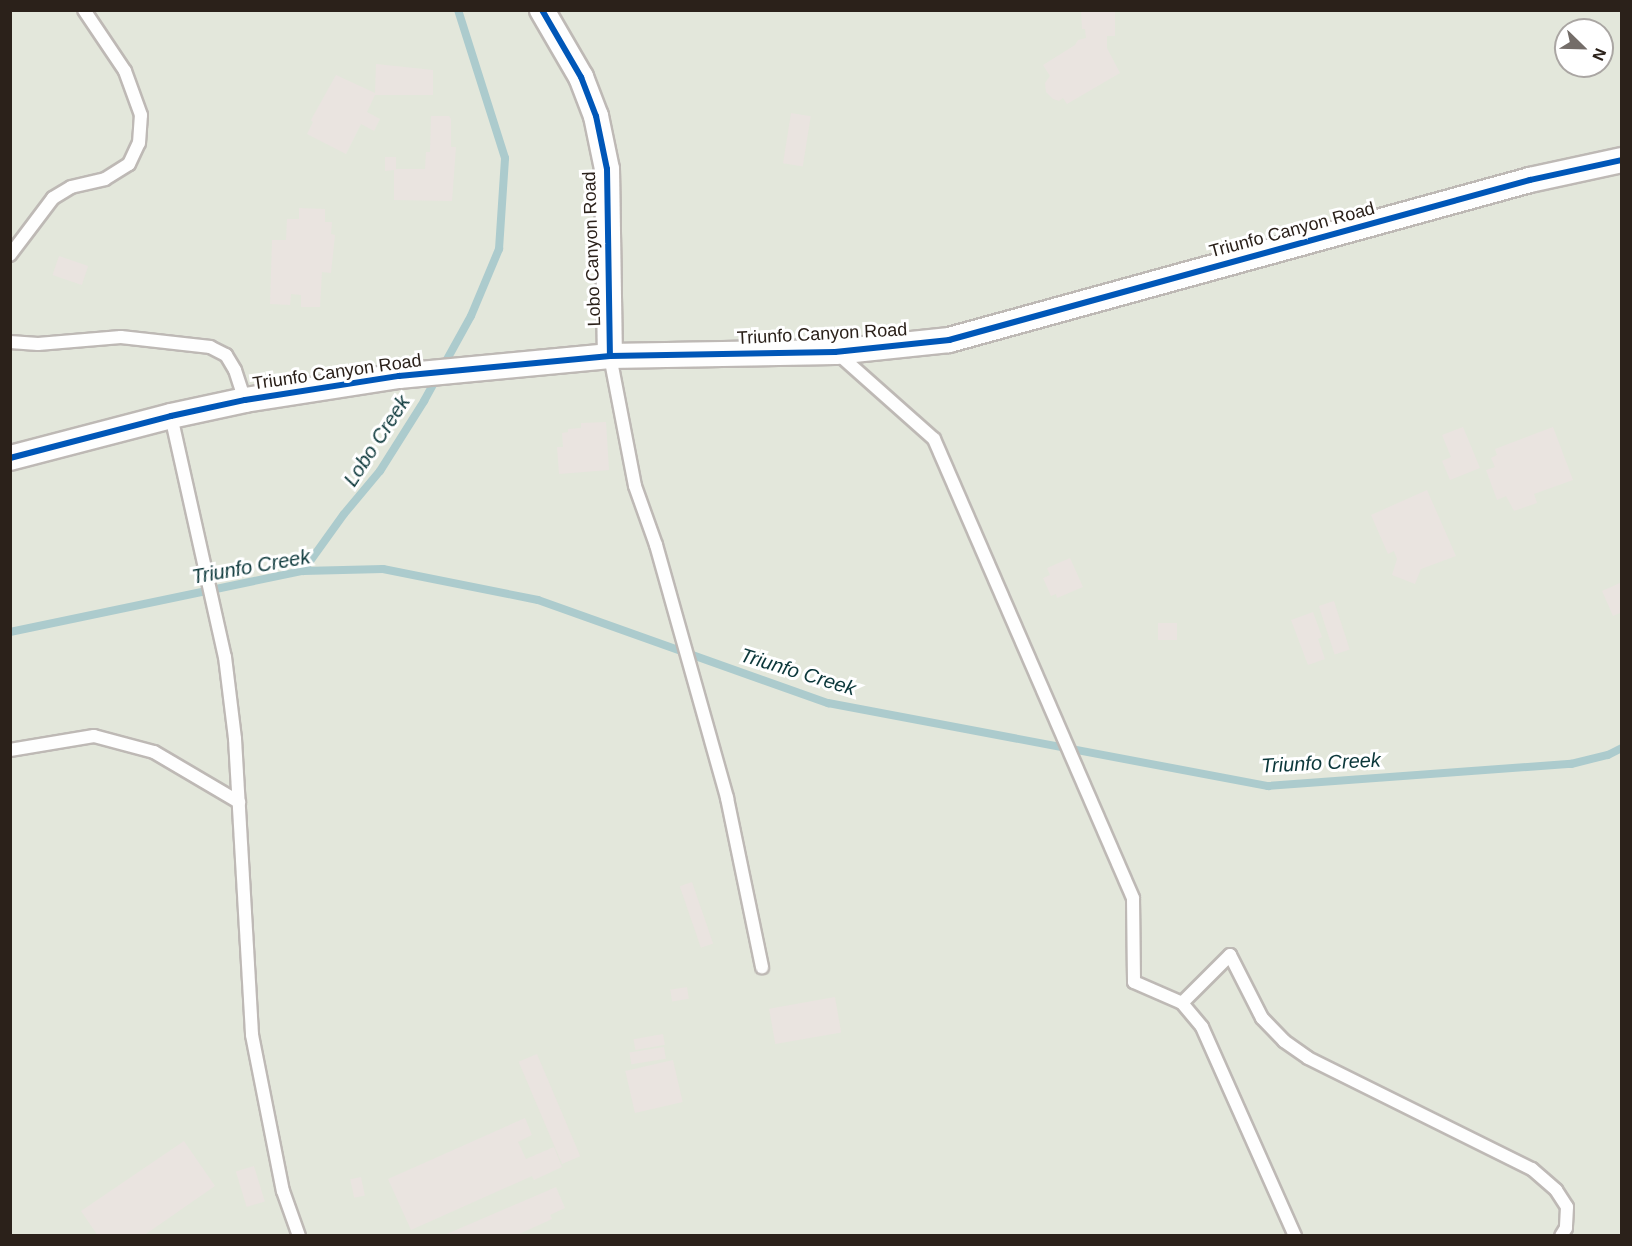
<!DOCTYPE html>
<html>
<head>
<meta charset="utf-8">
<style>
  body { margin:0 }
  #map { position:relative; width:1632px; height:1246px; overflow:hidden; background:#fbfbfb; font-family:Arial,sans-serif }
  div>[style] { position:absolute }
  .green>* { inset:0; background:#e3e7db }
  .stream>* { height:8px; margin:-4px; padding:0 4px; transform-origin:4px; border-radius:4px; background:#accbcd }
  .building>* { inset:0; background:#eae4e0; transform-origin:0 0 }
  .roads { filter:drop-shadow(2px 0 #beb9b5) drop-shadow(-2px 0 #beb9b5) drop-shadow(0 2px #beb9b5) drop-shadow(0 -2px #beb9b5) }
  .service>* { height:12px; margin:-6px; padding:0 6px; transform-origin:6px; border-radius:6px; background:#fefefe }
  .minor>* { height:24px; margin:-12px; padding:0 12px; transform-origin:12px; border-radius:12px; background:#fefefe }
  .cycleway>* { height:6px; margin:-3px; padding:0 3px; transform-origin:3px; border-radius:3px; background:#0057b8 }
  span { translate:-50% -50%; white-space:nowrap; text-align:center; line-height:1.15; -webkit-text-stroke:6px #fff; paint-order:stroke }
  .street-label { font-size:18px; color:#2b211a }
  .water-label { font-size:20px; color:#0b373a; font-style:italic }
  .frame { position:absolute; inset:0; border:12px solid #2b211a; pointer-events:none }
  .north { position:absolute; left:1554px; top:18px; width:60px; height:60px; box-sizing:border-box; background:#fff; border:2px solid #aaa6a3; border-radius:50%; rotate:113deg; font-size:16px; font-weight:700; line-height:24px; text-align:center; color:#2b211a }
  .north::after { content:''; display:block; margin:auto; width:21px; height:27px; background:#746d69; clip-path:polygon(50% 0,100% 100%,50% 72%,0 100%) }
</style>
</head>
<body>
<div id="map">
  <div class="green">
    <i style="clip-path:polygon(evenodd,11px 11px,1621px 11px,1621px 1235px,11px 1235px,11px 11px,1566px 30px,1602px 30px,1602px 66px,1566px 66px,1566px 30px)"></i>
  </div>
  <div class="stream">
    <i style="left:303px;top:571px;width:70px;rotate:-54.3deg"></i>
    <i style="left:344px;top:514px;width:56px;rotate:-50.1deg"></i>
    <i style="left:380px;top:471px;width:83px;rotate:-57.8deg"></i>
    <i style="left:424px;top:401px;width:97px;rotate:-61.1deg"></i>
    <i style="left:471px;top:316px;width:73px;rotate:-67.3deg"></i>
    <i style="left:499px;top:249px;width:91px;rotate:-86.2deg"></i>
    <i style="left:505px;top:158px;width:155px;rotate:-107.6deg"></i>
    <i style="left:10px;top:632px;width:299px;rotate:-11.8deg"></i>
    <i style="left:303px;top:571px;width:80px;rotate:-1.4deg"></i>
    <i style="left:383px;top:569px;width:158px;rotate:11.3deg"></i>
    <i style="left:538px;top:600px;width:308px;rotate:19.6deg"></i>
    <i style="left:828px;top:703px;width:448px;rotate:10.7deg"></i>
    <i style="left:1268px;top:786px;width:304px;rotate:-4.2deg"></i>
    <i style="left:1571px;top:764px;width:38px;rotate:-14deg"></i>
    <i style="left:1608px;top:755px;width:16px;rotate:-27deg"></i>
  </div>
  <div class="building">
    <i style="clip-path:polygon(1081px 10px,1115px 10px,1115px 36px,1107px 36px,1107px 48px,1120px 73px,1067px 104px,1063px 98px,1059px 101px,1053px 99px,1046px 92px,1045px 83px,1050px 76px,1043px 65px,1075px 45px,1078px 40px,1086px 38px,1085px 29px,1082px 29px)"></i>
    <i style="clip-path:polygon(376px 64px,433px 70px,433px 95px,375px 95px,367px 112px,380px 119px,374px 131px,361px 124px,346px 154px,307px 134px,313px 122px,311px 120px,336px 75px,375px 93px)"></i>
    <i style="left:791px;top:113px;width:20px;height:51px;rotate:9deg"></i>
    <i style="clip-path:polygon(431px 116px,449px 116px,451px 119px,451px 147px,456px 147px,452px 201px,394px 200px,394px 170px,385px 171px,385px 157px,396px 157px,396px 169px,425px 169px,426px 152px,430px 152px)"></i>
    <i style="clip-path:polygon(299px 208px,325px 209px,325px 222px,332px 222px,331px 234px,335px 235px,331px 273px,322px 272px,320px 307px,301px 307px,301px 295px,291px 294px,290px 305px,270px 304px,272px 240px,286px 240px,287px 219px,299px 219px)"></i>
    <i style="left:59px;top:256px;width:31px;height:20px;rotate:19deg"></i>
    <i style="clip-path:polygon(606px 422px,609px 470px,559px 474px,557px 447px,563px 447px,562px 433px,568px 432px,568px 429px,581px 428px,581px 423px)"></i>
    <i style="clip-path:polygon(1463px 427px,1480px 468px,1450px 480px,1442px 461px,1451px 457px,1442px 435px)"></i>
    <i style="clip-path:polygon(1553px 427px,1573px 480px,1534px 494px,1537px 503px,1514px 511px,1506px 496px,1497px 500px,1486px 470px,1495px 467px,1491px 458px,1497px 455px,1495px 449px)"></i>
    <i style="clip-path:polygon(1427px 490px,1456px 556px,1421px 569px,1415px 584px,1392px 575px,1397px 559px,1394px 551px,1388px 554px,1371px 515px)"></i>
    <i style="clip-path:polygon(1070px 558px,1083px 587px,1057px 598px,1056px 594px,1051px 596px,1043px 578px,1050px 575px,1047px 568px)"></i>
    <i style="clip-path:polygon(1622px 582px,1622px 612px,1613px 616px,1602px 591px)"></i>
    <i style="left:1334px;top:601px;width:51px;height:16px;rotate:72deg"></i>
    <i style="clip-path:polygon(1313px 612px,1322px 637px,1318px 639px,1325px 659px,1308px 665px,1291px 620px)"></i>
    <i style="left:1158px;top:623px;width:19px;height:17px"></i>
    <i style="left:692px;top:882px;width:65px;height:13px;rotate:71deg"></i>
    <i style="left:687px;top:987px;width:12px;height:17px;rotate:81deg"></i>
    <i style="left:835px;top:997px;width:36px;height:67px;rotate:80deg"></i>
    <i style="left:663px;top:1034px;width:11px;height:30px;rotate:80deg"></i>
    <i style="left:664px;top:1047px;width:12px;height:35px;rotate:81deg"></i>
    <i style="left:537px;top:1054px;width:111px;height:20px;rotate:67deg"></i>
    <i style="left:673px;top:1060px;width:43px;height:49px;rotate:77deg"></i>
    <i style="clip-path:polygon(525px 1118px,532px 1135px,518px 1142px,526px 1159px,554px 1147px,562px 1167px,534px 1180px,532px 1176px,411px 1230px,388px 1179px)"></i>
    <i style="clip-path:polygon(184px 1141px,215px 1186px,143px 1236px,98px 1236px,81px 1211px)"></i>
    <i style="left:254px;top:1166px;width:37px;height:19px;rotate:73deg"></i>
    <i style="left:361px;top:1177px;width:19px;height:11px;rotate:78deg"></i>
    <i style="clip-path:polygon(556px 1187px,565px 1208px,550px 1215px,552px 1219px,515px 1236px,442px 1236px)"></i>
  </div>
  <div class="roads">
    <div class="service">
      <i style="left:10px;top:255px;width:71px;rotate:-53deg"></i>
      <i style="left:53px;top:198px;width:21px;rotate:-31deg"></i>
      <i style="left:71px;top:187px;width:35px;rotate:-13deg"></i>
      <i style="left:105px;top:179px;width:28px;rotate:-32deg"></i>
      <i style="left:129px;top:164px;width:23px;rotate:-65deg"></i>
      <i style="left:139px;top:143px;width:28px;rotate:-86deg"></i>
      <i style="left:141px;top:115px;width:47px;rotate:-110deg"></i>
      <i style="left:125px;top:71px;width:73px;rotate:-123.9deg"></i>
      <i style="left:10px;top:342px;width:28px;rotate:4deg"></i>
      <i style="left:38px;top:344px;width:83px;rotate:-4.8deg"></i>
      <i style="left:121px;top:337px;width:90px;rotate:6.4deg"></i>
      <i style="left:210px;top:347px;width:18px;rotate:27deg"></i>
      <i style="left:226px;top:355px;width:17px;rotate:59deg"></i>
      <i style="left:235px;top:370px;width:32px;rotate:72deg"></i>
      <i style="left:836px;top:352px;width:131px;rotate:41.6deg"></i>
      <i style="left:934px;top:439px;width:500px;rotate:66.56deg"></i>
      <i style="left:1133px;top:898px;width:84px;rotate:89.3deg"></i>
      <i style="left:1134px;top:982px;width:52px;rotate:23.6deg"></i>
      <i style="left:1182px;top:1003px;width:31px;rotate:50deg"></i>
      <i style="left:1202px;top:1027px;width:229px;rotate:66deg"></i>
      <i style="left:610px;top:356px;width:132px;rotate:79.1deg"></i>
      <i style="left:635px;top:486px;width:63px;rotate:70.4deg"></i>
      <i style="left:656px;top:545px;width:263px;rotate:74.3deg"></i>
      <i style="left:727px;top:798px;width:173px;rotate:78.3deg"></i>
      <i style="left:171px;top:416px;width:247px;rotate:77.4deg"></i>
      <i style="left:225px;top:657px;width:83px;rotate:83deg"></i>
      <i style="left:235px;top:739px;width:296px;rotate:86.7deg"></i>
      <i style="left:252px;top:1035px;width:159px;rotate:78.8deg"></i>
      <i style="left:283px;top:1191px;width:48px;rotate:70.4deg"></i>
      <i style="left:10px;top:750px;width:85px;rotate:-9.5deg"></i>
      <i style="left:94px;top:736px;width:62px;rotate:14.9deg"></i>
      <i style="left:154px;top:752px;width:99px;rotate:30.5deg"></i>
      <i style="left:1182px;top:1003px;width:68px;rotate:-45deg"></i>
      <i style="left:1230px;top:955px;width:71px;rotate:63.1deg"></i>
      <i style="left:1262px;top:1018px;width:32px;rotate:46deg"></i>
      <i style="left:1284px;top:1041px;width:29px;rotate:35deg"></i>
      <i style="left:1308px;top:1058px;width:250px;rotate:26.4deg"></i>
      <i style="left:1532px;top:1169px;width:32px;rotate:41deg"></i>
      <i style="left:1556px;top:1190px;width:20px;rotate:57deg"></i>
      <i style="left:1567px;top:1207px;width:21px;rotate:93deg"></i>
      <i style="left:1566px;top:1228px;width:9px;rotate:122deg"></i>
    </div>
    <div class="minor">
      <i style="left:542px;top:10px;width:78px;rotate:59.8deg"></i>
      <i style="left:581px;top:77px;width:42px;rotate:69deg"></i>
      <i style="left:596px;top:116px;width:54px;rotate:78.3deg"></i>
      <i style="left:607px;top:169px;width:187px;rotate:89.1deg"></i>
      <i style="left:10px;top:458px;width:166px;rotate:-14.6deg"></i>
      <i style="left:171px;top:416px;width:76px;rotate:-12.2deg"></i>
      <i style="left:245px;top:400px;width:156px;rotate:-8.9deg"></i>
      <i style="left:399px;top:376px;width:212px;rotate:-5.4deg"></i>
      <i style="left:610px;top:356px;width:225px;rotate:-1deg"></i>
      <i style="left:835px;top:352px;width:115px;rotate:-6deg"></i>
      <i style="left:949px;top:340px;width:603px;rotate:-15.4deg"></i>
      <i style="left:1530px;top:180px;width:94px;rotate:-12.3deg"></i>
    </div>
  </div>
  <div class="cycleway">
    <i style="left:542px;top:10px;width:78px;rotate:59.8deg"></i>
    <i style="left:581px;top:77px;width:42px;rotate:69deg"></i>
    <i style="left:596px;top:116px;width:54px;rotate:78.3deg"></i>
    <i style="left:607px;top:169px;width:187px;rotate:89.1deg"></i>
    <i style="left:10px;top:458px;width:166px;rotate:-14.6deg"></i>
    <i style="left:171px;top:416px;width:76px;rotate:-12.2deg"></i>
    <i style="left:245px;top:400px;width:156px;rotate:-8.9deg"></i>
    <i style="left:399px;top:376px;width:212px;rotate:-5.4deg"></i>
    <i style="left:610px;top:356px;width:225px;rotate:-1deg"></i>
    <i style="left:835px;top:352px;width:115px;rotate:-6deg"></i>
    <i style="left:949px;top:340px;width:603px;rotate:-15.4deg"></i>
    <i style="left:1530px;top:180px;width:94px;rotate:-12.3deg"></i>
  </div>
  <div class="street-label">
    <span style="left:1292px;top:230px;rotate:-15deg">Triunfo Canyon Road</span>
    <span style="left:592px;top:249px;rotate:-92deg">Lobo Canyon Road</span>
    <span style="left:822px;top:334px;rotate:-3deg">Triunfo Canyon Road</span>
    <span style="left:337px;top:372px;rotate:-8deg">Triunfo Canyon Road</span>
  </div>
  <div class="water-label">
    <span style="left:377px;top:441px;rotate:-57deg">Lobo Creek</span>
    <span style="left:251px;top:567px;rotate:-10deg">Triunfo Creek</span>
    <span style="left:798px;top:672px;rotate:17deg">Triunfo Creek</span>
    <span style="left:1321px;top:763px;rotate:-3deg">Triunfo Creek</span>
  </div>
  <div class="frame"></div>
  <div class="north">N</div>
</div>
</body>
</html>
